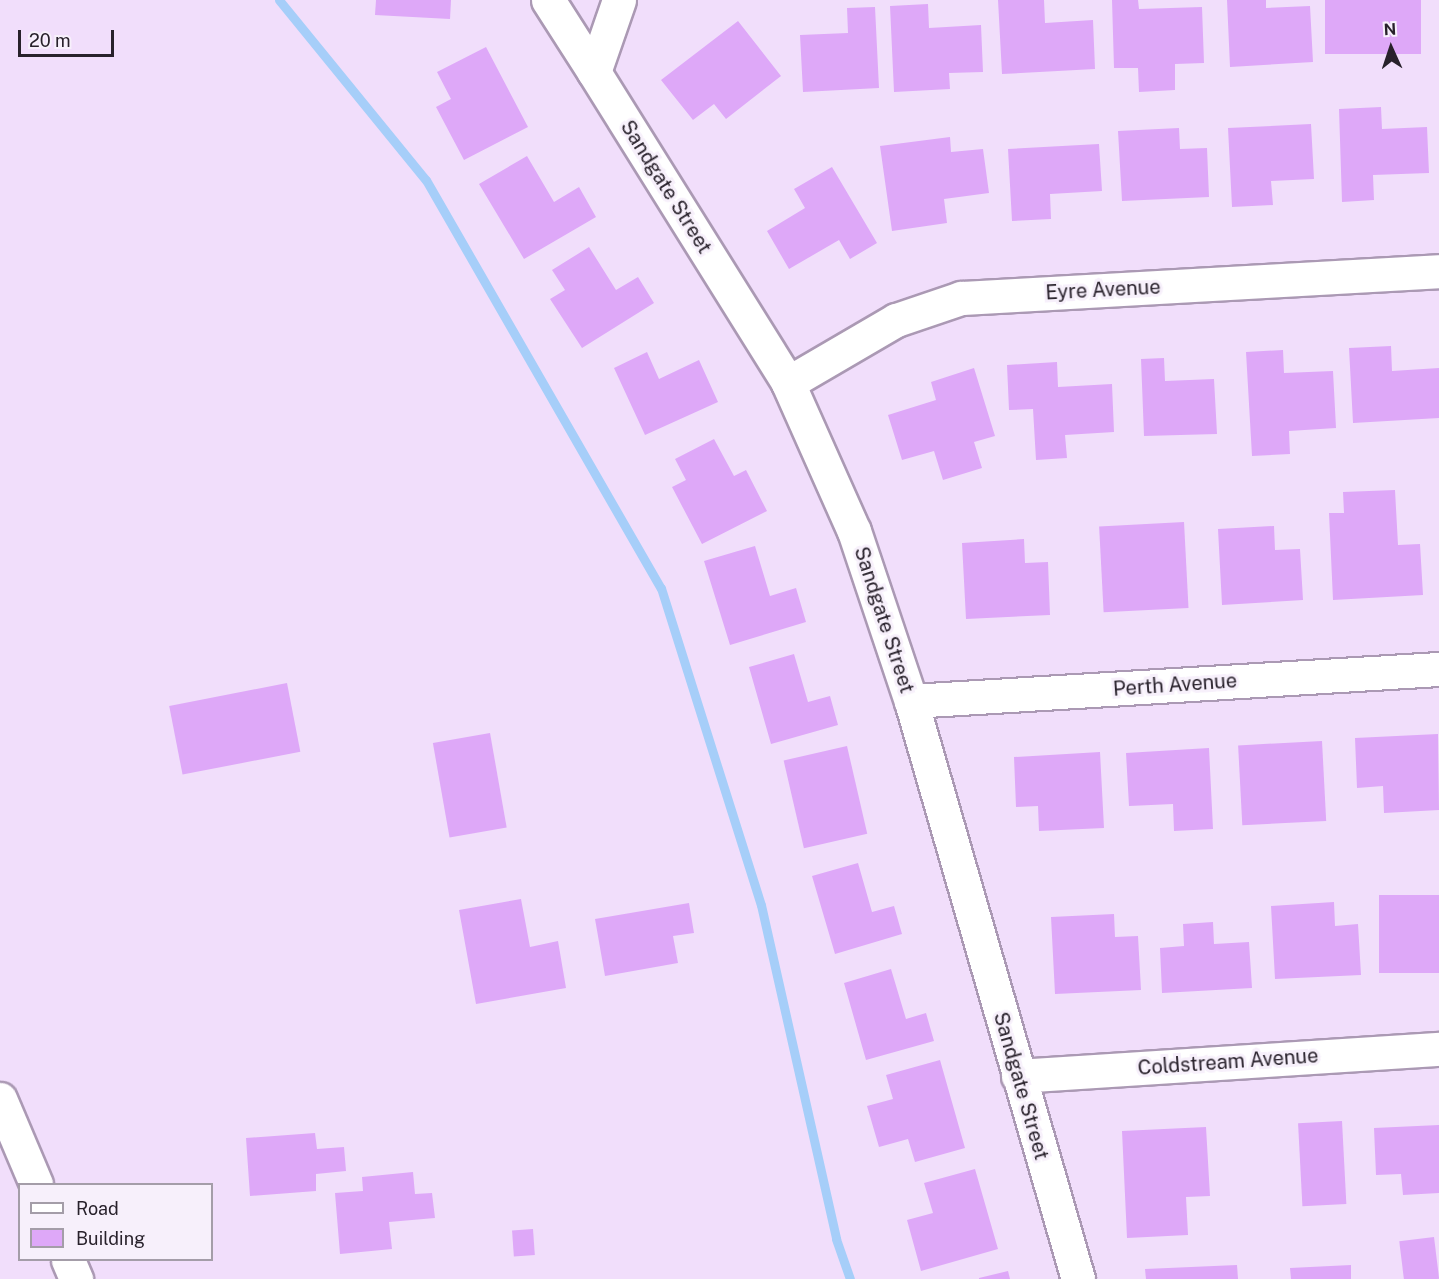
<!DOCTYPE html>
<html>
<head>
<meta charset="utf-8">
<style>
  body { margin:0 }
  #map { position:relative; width:1439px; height:1279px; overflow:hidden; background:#f1defb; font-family:"Public Sans",sans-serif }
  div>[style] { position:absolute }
  .stream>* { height:9px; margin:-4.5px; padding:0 4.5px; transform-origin:4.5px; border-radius:4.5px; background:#a6cef9 }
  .building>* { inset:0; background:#dea8f8; transform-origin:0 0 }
  .roads { filter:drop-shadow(2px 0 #ab99b4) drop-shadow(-2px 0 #ab99b4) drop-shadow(0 2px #ab99b4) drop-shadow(0 -2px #ab99b4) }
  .street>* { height:33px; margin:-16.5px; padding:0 16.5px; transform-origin:16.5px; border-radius:16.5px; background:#fff }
  .secondary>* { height:33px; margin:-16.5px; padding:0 16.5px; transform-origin:16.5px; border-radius:16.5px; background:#fff }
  span { translate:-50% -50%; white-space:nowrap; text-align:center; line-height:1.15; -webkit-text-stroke:6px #f7f0fb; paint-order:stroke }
  .street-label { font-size:20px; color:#28212b }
  .legend { position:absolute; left:18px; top:1183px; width:195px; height:78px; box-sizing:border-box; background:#f7f0fb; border:2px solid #a49da8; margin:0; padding:8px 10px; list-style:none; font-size:18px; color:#28212b }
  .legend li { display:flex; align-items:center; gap:12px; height:30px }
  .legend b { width:30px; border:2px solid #a49da8 }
  .north { position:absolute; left:1361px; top:18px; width:60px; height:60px; -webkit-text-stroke:4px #f7f0fb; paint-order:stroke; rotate:357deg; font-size:16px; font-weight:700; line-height:24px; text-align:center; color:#28212b }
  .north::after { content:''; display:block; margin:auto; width:21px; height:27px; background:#28212b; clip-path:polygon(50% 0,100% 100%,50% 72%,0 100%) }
  .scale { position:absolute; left:18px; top:30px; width:96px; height:27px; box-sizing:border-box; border:3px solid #28212b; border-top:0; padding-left:8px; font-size:18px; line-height:21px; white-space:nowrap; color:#28212b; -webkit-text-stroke:4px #f7f0fb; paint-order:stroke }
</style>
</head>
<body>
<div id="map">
  <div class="stream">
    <i style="left:279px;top:0;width:232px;rotate:50.8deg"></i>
    <i style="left:426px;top:180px;width:471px;rotate:60.1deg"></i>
    <i style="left:661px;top:588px;width:332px;rotate:72.5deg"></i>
    <i style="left:761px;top:905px;width:342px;rotate:77.3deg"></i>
    <i style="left:836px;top:1239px;width:42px;rotate:70.7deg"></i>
  </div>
  <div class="building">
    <i style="clip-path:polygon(376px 0,451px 0,450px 19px,375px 15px)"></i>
    <i style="clip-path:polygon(998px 0,1044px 0,1045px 23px,1093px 20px,1095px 69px,1002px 74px)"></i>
    <i style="clip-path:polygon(1112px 0,1138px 0,1139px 9px,1202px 7px,1204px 63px,1175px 64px,1175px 90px,1139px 92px,1138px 68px,1114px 68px)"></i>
    <i style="clip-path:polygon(1227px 0,1266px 0,1266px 8px,1310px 6px,1313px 62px,1230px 67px)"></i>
    <i style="left:1325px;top:0;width:96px;height:54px"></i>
    <i style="clip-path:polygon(928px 4px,929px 28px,981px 25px,983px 72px,949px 73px,950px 89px,894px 92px,890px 6px)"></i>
    <i style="clip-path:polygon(875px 7px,879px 88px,803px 92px,800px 35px,848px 33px,847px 8px)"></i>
    <i style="clip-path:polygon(738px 21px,781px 76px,726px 119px,714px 104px,693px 120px,661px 80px)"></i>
    <i style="clip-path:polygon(486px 47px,528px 127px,464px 160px,436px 107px,451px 99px,437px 72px)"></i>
    <i style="clip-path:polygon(1381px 107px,1382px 129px,1427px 127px,1429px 173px,1373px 175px,1374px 200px,1342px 202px,1339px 109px)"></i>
    <i style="clip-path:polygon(1311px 124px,1314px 179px,1271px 181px,1273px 205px,1232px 207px,1228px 128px)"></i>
    <i style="clip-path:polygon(1179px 128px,1180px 149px,1207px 148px,1209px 197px,1122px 201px,1118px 131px)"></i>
    <i style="clip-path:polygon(950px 137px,951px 152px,983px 149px,989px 193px,944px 199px,947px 223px,892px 231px,880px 146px)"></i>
    <i style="clip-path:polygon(1099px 144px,1102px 191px,1050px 194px,1051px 219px,1012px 221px,1008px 149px)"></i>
    <i style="clip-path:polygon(527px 156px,554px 202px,579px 187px,596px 217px,524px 259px,479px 184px)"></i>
    <i style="clip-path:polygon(832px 167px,877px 243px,850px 259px,839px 240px,789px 269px,767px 231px,805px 208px,794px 189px)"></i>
    <i style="clip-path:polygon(589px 247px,616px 290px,638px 277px,654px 303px,582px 348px,550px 299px,565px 290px,552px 270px)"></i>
    <i style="clip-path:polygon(1391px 346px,1392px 371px,1439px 368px,1439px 418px,1353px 423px,1349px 348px)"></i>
    <i style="clip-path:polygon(1283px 350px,1284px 373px,1333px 371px,1336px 428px,1289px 431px,1290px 454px,1252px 456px,1246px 352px)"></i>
    <i style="clip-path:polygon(647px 352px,659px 379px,699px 360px,718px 402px,645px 435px,614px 368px)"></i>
    <i style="clip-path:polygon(1164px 358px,1165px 381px,1214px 379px,1217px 434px,1144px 436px,1141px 359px)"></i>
    <i style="clip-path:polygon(1057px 362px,1058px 387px,1112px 384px,1114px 432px,1065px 435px,1067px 458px,1036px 460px,1033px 409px,1009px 410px,1007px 365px)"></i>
    <i style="clip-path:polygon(974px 368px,995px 436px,974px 442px,982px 468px,943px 480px,934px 451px,902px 460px,888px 415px,936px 400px,931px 382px)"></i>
    <i style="clip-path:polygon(714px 439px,734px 476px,746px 470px,767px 511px,702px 544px,672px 487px,686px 480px,675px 459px)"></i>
    <i style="clip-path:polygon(1395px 490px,1398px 545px,1420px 544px,1423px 595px,1333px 600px,1329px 513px,1344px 513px,1343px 492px)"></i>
    <i style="left:1184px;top:522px;width:86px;height:85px;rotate:87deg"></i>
    <i style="clip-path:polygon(1274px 526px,1275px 550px,1300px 549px,1303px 600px,1222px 605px,1218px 529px)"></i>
    <i style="clip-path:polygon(1024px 539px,1025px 563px,1048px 562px,1050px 615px,966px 619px,962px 543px)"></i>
    <i style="clip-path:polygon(755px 546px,770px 596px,796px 588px,806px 622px,730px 645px,704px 561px)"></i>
    <i style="clip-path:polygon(794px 654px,808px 702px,830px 696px,838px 725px,771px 744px,749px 667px)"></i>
    <i style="left:287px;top:683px;width:70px;height:120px;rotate:79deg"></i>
    <i style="left:490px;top:733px;width:96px;height:58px;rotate:80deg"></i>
    <i style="clip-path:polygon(1438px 734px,1439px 810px,1384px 813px,1383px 786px,1357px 788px,1355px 738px)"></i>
    <i style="left:1322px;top:741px;width:80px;height:84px;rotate:87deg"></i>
    <i style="left:847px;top:746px;width:90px;height:65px;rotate:77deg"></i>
    <i style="clip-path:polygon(1209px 748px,1213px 829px,1174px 831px,1173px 804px,1129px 806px,1126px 753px)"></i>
    <i style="clip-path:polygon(1100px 752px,1104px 828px,1039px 831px,1038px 806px,1016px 807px,1014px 757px)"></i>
    <i style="clip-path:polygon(858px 863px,872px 912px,894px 906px,902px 934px,835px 954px,812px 876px)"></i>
    <i style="left:1439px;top:895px;width:78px;height:60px;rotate:90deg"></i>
    <i style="clip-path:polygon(521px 899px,530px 947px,558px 941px,566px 988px,476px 1004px,459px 910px)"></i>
    <i style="clip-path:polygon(1334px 902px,1335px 926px,1358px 924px,1361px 975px,1275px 979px,1271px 906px)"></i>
    <i style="clip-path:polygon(689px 903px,694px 933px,673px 936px,678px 963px,605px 976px,595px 919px)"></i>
    <i style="clip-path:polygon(1114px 914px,1115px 937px,1138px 936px,1141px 990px,1055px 994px,1051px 917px)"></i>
    <i style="clip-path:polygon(1213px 922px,1214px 944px,1249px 942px,1252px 988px,1162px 993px,1160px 948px,1184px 946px,1183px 924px)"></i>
    <i style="clip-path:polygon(891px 969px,906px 1019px,926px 1013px,934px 1041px,866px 1060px,844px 983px)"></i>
    <i style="clip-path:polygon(940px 1060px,965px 1148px,915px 1162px,908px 1139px,879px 1147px,867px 1106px,893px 1099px,886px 1075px)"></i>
    <i style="left:1342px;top:1121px;width:83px;height:44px;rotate:87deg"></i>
    <i style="clip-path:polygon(1439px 1125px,1439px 1193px,1403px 1195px,1401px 1174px,1376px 1175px,1374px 1128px)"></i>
    <i style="clip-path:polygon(1206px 1127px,1210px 1196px,1186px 1197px,1188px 1235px,1127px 1238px,1122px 1131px)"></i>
    <i style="clip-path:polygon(315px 1133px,317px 1149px,344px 1147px,346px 1171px,316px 1174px,316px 1191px,250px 1196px,246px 1138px)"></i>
    <i style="clip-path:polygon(975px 1169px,998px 1249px,921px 1271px,907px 1220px,933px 1213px,924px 1183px)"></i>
    <i style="clip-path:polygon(413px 1172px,415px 1194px,432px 1193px,435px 1218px,389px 1222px,392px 1249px,340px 1254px,335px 1193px,363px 1191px,362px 1177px)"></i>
    <i style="left:533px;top:1229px;width:26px;height:21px;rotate:86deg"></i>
    <i style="left:1434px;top:1237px;width:42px;height:35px;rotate:83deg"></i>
    <i style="clip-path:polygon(1237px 1265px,1238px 1279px,1146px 1279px,1145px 1269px)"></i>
    <i style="clip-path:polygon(1351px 1265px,1351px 1279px,1291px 1279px,1290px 1268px)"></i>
    <i style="clip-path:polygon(1008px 1271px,1010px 1279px,979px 1279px,979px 1278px)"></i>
  </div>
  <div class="roads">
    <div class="street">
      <i style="left:548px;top:0;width:85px;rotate:57.4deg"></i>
      <i style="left:619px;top:0;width:76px;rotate:109.1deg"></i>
      <i style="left:594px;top:72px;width:367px;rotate:58deg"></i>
      <i style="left:788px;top:383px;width:162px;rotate:66deg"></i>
      <i style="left:854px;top:531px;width:179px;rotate:71.5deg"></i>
      <i style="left:911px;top:701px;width:602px;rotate:73.88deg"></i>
      <i style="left:788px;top:383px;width:125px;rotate:-30.3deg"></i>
      <i style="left:896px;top:320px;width:69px;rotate:-18.7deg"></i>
      <i style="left:961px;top:298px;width:479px;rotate:-3.2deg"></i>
      <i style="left:911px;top:701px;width:529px;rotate:-3.47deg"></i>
      <i style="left:1018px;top:1076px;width:422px;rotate:-3.7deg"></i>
    </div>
    <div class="secondary">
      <i style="left:0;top:1099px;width:92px;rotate:67deg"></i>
      <i style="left:68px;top:1260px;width:21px;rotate:67deg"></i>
    </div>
  </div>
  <div class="street-label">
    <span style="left:666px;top:187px;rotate:58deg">Sandgate Street</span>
    <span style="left:1103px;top:290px;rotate:-3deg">Eyre Avenue</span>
    <span style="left:884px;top:620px;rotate:72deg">Sandgate Street</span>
    <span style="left:1175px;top:685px;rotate:-4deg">Perth Avenue</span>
    <span style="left:1228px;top:1062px;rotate:-4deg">Coldstream Avenue</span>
    <span style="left:1021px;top:1086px;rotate:74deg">Sandgate Street</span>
  </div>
  <ul class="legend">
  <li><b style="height:8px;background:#fff"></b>Road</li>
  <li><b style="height:16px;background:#dea8f8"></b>Building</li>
  </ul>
  <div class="north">N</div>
  <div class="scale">20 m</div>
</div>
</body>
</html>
